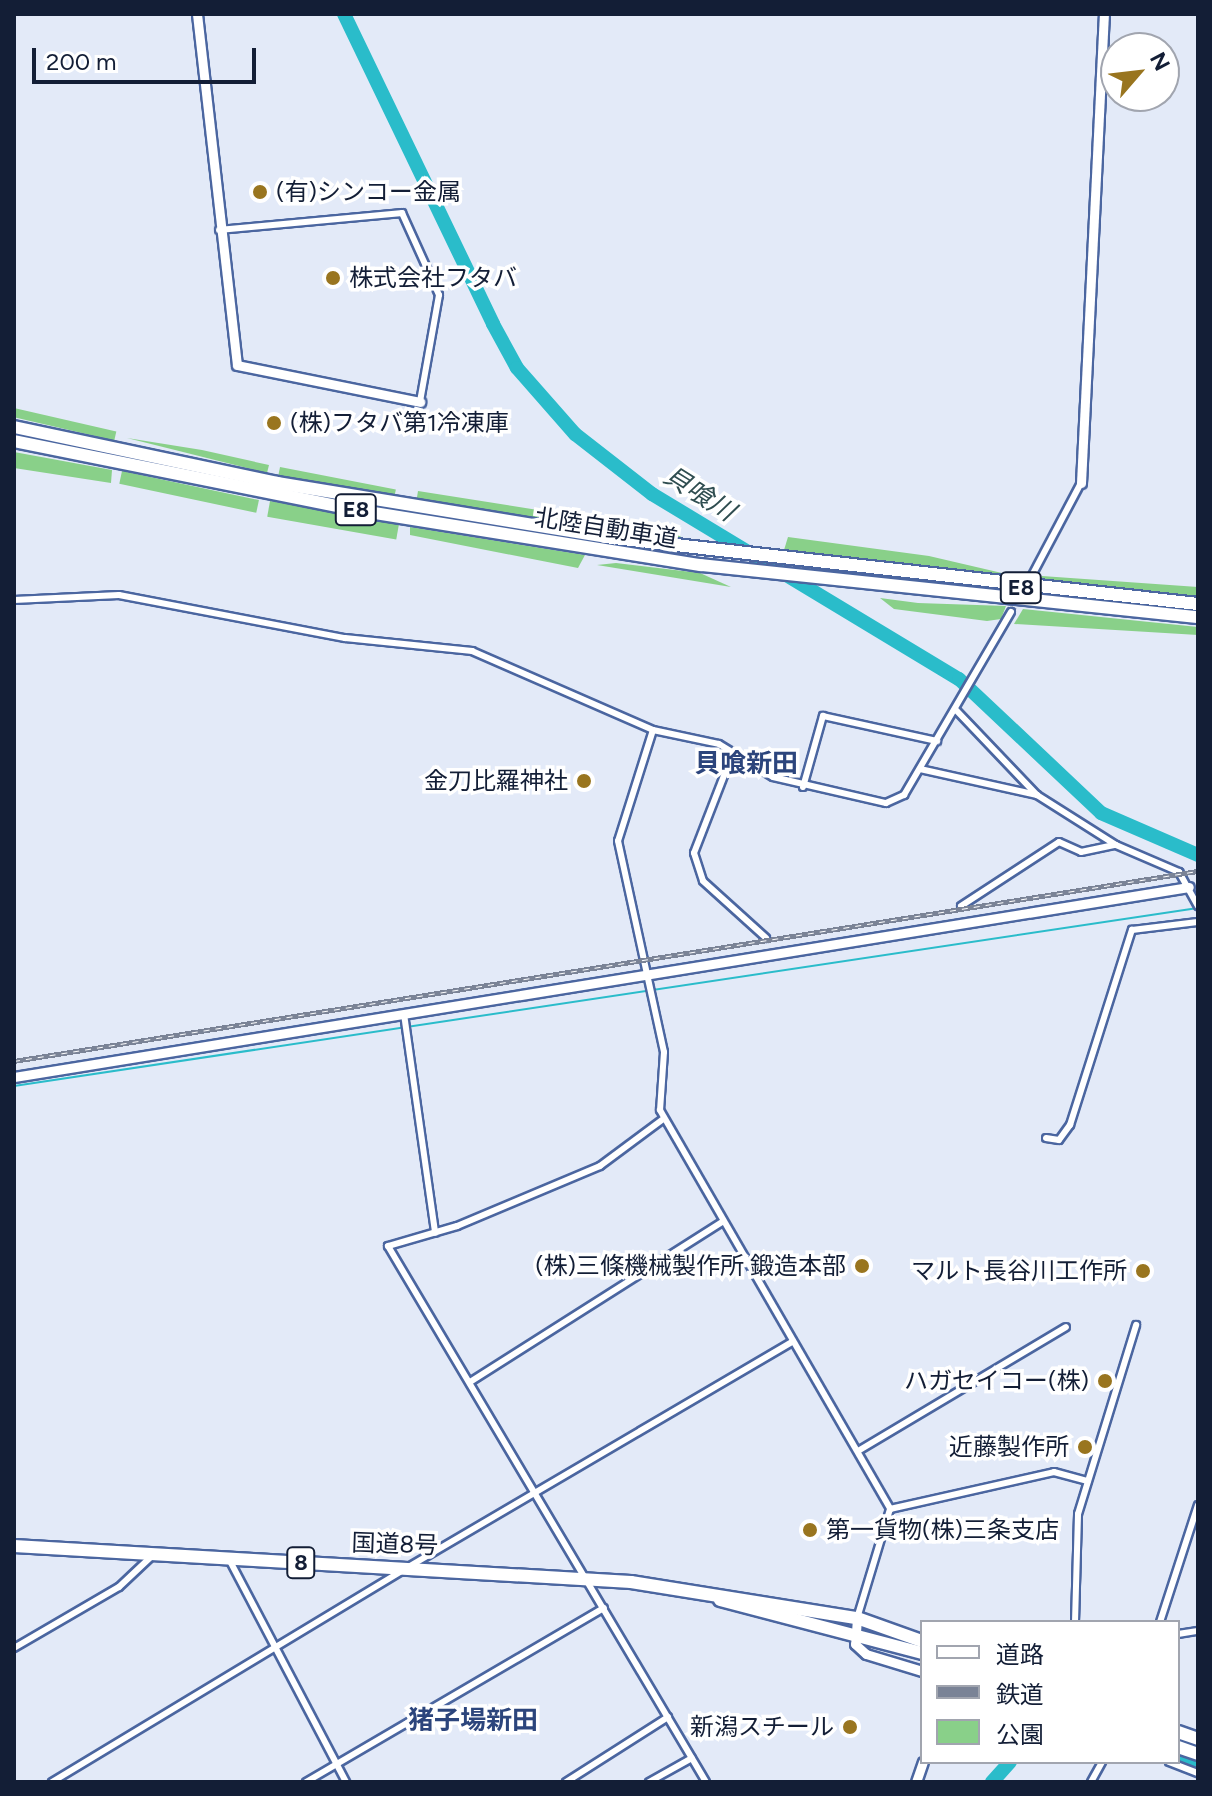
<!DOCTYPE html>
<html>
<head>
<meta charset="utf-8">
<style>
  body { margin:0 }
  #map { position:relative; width:1212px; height:1796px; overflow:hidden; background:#e3eaf8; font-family:Figtree,"Noto Sans JP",sans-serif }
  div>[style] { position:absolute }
  .green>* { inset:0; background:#89d089; transform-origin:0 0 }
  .stream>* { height:2px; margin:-1px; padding:0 1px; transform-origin:1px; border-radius:1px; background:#2abcca }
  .river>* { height:14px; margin:-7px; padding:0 7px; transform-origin:7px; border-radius:7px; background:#2abcca }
  .street-tunnel>* { height:6px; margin-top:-3px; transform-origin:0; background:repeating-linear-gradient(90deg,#b9c1d1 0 6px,transparent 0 9px) }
  .roads { filter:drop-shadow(2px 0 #4b66a0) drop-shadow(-2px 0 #4b66a0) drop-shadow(0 2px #4b66a0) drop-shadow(0 -2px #4b66a0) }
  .street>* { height:6px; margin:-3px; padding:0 3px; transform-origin:3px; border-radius:3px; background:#fff }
  .secondary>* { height:9px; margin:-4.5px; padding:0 4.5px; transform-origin:4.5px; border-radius:4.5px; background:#fff }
  .highway>* { height:12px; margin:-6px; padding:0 6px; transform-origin:6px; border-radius:6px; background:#fff }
  .rail>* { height:5px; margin-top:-2.5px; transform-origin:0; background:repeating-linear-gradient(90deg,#fff 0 6px,#7a8396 0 12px); box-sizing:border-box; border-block:2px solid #7a8396 }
  .dots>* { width:22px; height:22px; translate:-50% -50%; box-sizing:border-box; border:4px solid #fff; border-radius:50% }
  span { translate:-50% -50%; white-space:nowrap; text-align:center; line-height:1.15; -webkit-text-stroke:7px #fff; paint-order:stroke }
  .shield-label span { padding:2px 6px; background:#fff; border:2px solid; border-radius:6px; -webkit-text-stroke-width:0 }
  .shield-label { font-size:22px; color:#131e36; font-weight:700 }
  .poi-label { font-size:24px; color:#131e36 }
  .left { translate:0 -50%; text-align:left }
  .right { translate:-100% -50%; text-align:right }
  .street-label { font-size:24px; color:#131e36 }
  .water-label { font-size:26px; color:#2f4d50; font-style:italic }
  .neighbourhood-label { font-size:26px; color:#2c457c; font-weight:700 }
  .frame { position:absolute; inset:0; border:16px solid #131e36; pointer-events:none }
  .legend { position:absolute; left:920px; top:1620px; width:260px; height:144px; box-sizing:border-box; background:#fff; border:2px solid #a1a5af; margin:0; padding:10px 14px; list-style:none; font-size:24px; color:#131e36 }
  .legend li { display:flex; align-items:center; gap:16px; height:40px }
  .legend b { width:40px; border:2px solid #a1a5af }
  .north { position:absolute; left:1100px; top:32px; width:80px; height:80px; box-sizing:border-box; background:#fff; border:2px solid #a1a5af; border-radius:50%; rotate:62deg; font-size:22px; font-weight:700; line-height:32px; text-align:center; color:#131e36 }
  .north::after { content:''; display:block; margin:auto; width:28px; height:36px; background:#99751f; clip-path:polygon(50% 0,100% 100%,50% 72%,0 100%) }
  .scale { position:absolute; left:32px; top:48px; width:224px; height:36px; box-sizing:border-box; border:4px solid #131e36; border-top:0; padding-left:10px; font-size:24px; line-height:28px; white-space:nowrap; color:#131e36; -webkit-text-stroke:6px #fff; paint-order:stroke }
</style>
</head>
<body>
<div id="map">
  <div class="green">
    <i style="left:14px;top:408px;width:105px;height:9px;rotate:13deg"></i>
    <i style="clip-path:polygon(127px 438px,202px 450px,269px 465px,267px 473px)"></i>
    <i style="clip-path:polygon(14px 452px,112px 470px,111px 483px,14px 468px)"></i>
    <i style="left:280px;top:467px;width:118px;height:9px;rotate:11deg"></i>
    <i style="left:122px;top:471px;width:140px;height:13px;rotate:12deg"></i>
    <i style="left:418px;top:491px;width:166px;height:9px;rotate:9deg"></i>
    <i style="left:270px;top:501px;width:131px;height:16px;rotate:10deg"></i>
    <i style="clip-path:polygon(602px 518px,668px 529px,683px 538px,592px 525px)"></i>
    <i style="clip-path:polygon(410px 527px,585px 555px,578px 568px,410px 535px)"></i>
    <i style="clip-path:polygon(788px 537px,929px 556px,1028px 579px,784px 550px)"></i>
    <i style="clip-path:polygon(616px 563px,700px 573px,731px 587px,597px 565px)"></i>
    <i style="clip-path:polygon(1042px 576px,1198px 587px,1198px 596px,1039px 583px)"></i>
    <i style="clip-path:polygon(880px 598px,918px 603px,1006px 606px,1001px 619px,987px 621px,894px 609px)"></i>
    <i style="clip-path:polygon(1023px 609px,1198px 627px,1198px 635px,1014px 624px)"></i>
  </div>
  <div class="stream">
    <i style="left:14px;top:1086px;width:1197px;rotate:-8.55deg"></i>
  </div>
  <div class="river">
    <i style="left:344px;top:14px;width:344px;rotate:64.3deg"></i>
    <i style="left:493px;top:324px;width:50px;rotate:61.4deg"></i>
    <i style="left:517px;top:368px;width:88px;rotate:48.7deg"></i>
    <i style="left:575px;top:434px;width:98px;rotate:37.9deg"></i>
    <i style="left:652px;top:494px;width:358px;rotate:31.1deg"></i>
    <i style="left:959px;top:679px;width:195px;rotate:43.3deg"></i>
    <i style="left:1101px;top:813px;width:106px;rotate:23.4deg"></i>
    <i style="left:1178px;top:1758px;width:22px;rotate:22deg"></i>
    <i style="left:992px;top:1782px;width:27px;rotate:-48deg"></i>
  </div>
  <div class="street-tunnel">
    <i style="left:1011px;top:612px;width:33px;rotate:-59deg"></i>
  </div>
  <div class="roads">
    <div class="street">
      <i style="left:219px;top:230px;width:184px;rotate:-5.3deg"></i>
      <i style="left:402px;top:213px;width:90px;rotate:65.7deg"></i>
      <i style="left:439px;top:295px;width:109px;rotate:100.1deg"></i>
      <i style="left:1028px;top:583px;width:113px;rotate:-62.1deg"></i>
      <i style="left:14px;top:600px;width:105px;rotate:-2.7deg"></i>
      <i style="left:119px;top:595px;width:230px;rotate:10.8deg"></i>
      <i style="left:345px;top:638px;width:128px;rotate:5.8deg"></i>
      <i style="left:472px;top:651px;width:197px;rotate:23.6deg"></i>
      <i style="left:653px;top:730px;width:67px;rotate:12deg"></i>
      <i style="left:719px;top:744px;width:63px;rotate:31.4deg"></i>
      <i style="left:773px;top:777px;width:116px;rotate:13deg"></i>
      <i style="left:886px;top:803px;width:20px;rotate:-24deg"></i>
      <i style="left:904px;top:795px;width:212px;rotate:-59.7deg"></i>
      <i style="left:955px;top:709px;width:119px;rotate:46.4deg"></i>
      <i style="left:653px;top:730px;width:116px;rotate:107.5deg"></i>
      <i style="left:618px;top:841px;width:216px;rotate:77.7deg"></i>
      <i style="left:664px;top:1052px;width:58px;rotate:93.9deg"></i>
      <i style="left:660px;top:1110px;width:461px;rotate:60deg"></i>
      <i style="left:890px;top:1509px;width:114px;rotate:106.8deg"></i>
      <i style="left:732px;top:755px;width:105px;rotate:111.2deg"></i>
      <i style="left:694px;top:853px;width:29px;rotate:72deg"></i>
      <i style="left:703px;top:881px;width:85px;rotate:42.1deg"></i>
      <i style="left:920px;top:769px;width:120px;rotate:12.5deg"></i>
      <i style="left:1037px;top:795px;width:93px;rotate:32.3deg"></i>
      <i style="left:1116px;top:845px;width:69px;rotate:23.2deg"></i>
      <i style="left:1179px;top:872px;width:39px;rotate:61deg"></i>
      <i style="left:803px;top:787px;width:74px;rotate:-74.3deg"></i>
      <i style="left:823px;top:716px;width:117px;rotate:12.4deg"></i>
      <i style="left:961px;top:906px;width:117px;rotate:-33.1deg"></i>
      <i style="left:1059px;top:842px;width:24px;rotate:24deg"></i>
      <i style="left:1081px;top:852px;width:35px;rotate:-12deg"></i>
      <i style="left:404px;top:1014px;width:221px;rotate:81.9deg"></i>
      <i style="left:662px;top:1120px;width:77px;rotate:143.4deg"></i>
      <i style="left:600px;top:1166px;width:155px;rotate:157.2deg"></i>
      <i style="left:457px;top:1226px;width:72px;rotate:163.8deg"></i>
      <i style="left:388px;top:1246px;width:623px;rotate:59.32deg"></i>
      <i style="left:1046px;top:1138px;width:13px;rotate:9deg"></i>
      <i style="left:1059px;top:1140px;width:19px;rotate:-54deg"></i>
      <i style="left:1070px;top:1125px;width:205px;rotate:-72.4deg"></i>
      <i style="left:1132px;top:930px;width:66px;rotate:-6.9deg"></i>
      <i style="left:470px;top:1382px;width:299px;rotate:-32.4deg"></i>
      <i style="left:858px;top:1451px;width:242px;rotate:-30.8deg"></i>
      <i style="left:890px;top:1509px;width:168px;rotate:-12.7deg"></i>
      <i style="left:1054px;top:1472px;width:35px;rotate:15deg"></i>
      <i style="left:230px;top:1561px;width:250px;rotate:62.3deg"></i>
      <i style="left:410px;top:1566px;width:444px;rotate:-30.4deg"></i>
      <i style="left:1075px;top:1622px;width:108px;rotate:-88.4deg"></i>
      <i style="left:1078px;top:1514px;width:198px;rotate:-72.9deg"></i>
      <i style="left:1160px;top:1622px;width:123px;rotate:-72deg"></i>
      <i style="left:1178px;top:1634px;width:20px;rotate:-9deg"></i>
      <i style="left:14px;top:1648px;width:121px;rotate:-30.2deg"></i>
      <i style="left:119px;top:1587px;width:47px;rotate:-43.3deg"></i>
      <i style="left:1169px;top:1762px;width:31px;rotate:21deg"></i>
      <i style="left:52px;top:1782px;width:406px;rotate:-31.1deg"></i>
      <i style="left:306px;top:1782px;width:345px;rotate:-30.3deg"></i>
      <i style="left:566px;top:1782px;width:121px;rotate:-32.5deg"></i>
      <i style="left:649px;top:1782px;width:49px;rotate:-29.2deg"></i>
      <i style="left:1091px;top:1782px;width:23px;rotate:-61deg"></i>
    </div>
    <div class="secondary">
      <i style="left:197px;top:14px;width:353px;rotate:83.5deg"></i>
      <i style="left:237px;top:365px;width:187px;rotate:11.4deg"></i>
      <i style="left:1081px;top:483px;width:470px;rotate:-87.2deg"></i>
      <i style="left:14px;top:1077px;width:1190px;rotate:-9.19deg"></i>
      <i style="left:857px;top:1618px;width:26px;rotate:94deg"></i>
      <i style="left:855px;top:1644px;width:15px;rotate:42deg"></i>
      <i style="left:866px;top:1654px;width:59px;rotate:16.9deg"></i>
      <i style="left:916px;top:1782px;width:21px;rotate:-71deg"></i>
    </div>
    <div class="highway">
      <i style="left:14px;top:427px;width:269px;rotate:12deg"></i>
      <i style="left:277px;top:483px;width:332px;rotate:9.3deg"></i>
      <i style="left:605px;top:537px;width:597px;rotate:6.45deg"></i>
      <i style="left:14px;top:441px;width:343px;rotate:11.4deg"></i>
      <i style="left:350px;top:509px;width:355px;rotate:9.1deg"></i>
      <i style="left:701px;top:565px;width:500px;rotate:6deg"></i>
      <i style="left:14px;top:1546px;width:618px;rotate:3.34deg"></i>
      <i style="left:631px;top:1582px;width:229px;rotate:9.1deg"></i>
      <i style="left:857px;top:1618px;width:69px;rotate:19.5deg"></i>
      <i style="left:720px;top:1600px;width:209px;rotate:14.7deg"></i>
      <i style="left:1178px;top:1732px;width:21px;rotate:19deg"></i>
      <i style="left:1178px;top:1747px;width:21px;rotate:19deg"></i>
    </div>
  </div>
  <div class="rail">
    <i style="left:14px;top:1061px;width:1199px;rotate:-9.12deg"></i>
  </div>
  <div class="dots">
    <i style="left:260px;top:192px;background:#99751f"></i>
    <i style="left:333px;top:278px;background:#99751f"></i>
    <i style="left:274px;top:423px;background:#99751f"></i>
    <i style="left:584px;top:781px;background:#99751f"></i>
    <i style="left:862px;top:1266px;background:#99751f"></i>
    <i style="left:1143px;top:1271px;background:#99751f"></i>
    <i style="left:1105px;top:1381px;background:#99751f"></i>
    <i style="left:1085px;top:1447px;background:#99751f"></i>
    <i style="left:810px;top:1530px;background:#99751f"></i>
    <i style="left:850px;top:1727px;background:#99751f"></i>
  </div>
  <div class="shield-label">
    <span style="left:356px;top:510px">E8</span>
    <span style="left:1021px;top:588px">E8</span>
    <span style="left:301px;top:1563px">8</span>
  </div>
  <div class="poi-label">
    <span class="left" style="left:276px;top:192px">(有)シンコー金属</span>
    <span class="left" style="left:349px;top:278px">株式会社フタバ</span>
    <span class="left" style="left:290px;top:423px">(株)フタバ第1冷凍庫</span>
    <span class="right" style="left:568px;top:781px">金刀比羅神社</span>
    <span class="right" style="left:846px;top:1266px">(株)三條機械製作所 鍛造本部</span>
    <span class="right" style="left:1127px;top:1271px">マルト長谷川工作所</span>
    <span class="right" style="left:1089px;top:1381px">ハガセイコー(株)</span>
    <span class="right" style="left:1069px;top:1447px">近藤製作所</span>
    <span class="left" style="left:826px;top:1530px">第一貨物(株)三条支店</span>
    <span class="right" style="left:834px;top:1727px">新潟スチール</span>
  </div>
  <div class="street-label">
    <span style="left:606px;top:528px;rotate:9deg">北陸自動車道</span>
    <span style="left:395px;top:1544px;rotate:2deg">国道8号</span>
  </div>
  <div class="water-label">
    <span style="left:699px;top:494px;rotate:32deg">貝喰川</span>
  </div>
  <div class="neighbourhood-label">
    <span style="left:746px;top:764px">貝喰新田</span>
    <span style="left:473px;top:1721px">猪子場新田</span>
  </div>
  <div class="frame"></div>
  <ul class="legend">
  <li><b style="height:10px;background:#fff"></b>道路</li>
  <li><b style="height:10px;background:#7a8396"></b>鉄道</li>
  <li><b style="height:22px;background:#89d089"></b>公園</li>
  </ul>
  <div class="north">N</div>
  <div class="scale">200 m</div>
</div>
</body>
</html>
